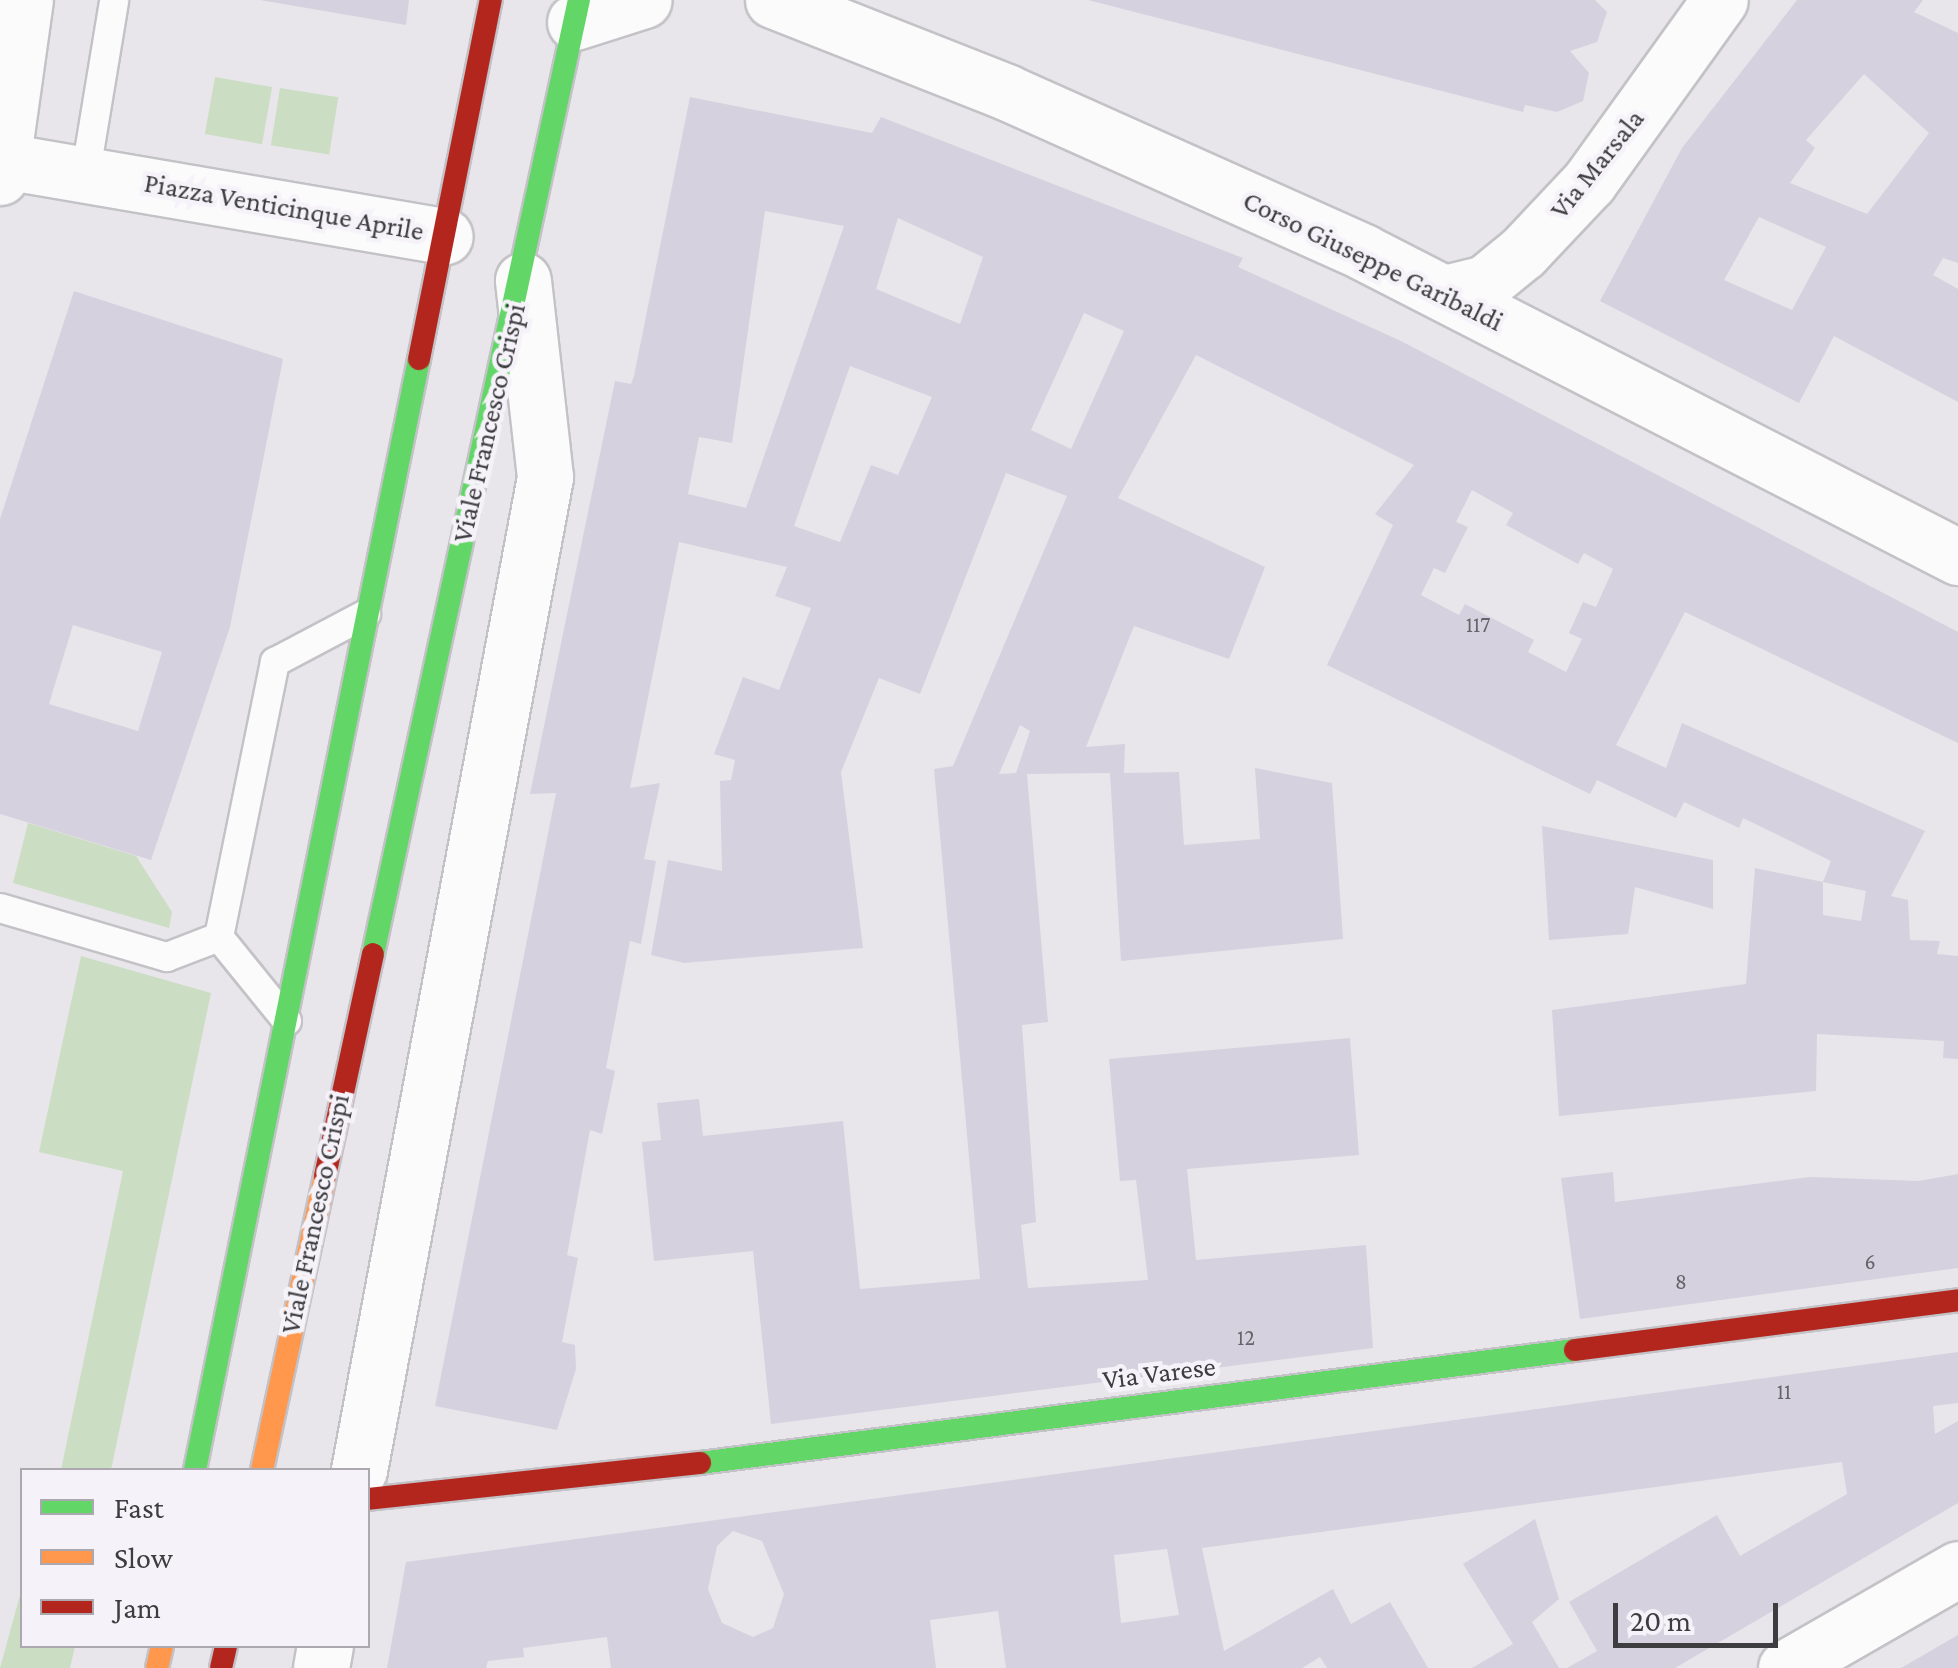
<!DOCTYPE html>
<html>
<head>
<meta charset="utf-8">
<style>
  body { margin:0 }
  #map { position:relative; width:1958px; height:1668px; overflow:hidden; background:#e8e6eb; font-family:"Crimson Pro",serif }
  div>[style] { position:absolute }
  .green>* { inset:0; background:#cbddc3; transform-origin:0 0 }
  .building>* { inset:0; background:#d6d1de }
  .roads { filter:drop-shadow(2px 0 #c3c2c6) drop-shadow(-2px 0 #c3c2c6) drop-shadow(0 2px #c3c2c6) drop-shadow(0 -2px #c3c2c6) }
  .lane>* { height:28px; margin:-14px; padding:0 14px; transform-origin:14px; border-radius:14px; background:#fcfbfc }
  .street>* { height:55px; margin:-27.5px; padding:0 27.5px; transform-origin:27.5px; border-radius:27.5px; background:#fcfbfc }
  .fast>* { height:22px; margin:-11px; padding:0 11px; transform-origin:11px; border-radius:11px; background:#63d668 }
  .slow>* { height:22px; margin:-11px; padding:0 11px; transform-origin:11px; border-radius:11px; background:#ff974d }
  .jam>* { height:22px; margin:-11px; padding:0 11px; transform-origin:11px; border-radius:11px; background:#b3261e }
  span { translate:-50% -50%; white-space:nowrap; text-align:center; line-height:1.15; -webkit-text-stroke:9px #f5f2f9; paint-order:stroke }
  .number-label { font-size:22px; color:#666469 }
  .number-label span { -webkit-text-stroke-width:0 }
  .street-label { font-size:28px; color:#3d3c3f }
  .legend { position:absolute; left:20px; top:1468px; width:350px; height:180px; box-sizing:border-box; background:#f5f2f9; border:2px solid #aba9af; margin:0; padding:12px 18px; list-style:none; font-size:30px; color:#3d3c3f }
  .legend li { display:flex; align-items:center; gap:20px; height:50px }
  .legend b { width:50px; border:2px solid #aba9af }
  .scale { position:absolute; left:1613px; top:1603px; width:165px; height:45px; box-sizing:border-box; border:5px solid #3d3c3f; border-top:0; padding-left:12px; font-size:30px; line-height:35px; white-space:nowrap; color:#3d3c3f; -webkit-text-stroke:8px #f5f2f9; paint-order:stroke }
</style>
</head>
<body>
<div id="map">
  <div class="green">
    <i style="left:215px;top:77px;width:58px;height:58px;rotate:10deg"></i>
    <i style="left:280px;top:88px;width:59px;height:58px;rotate:9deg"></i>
    <i style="clip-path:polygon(28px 823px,136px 856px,172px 912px,169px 928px,13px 883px)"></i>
    <i style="clip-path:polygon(81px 956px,211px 993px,111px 1470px,61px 1470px,123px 1171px,39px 1152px)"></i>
    <i style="clip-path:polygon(22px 1588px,22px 1646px,75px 1646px,70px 1668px,0 1668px)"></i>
  </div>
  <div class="building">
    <i style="clip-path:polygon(260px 0,409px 0,406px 25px)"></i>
    <i style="clip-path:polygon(1088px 0,1595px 0,1607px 12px,1597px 42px,1570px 51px,1589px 73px,1583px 101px,1557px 112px,1525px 105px,1523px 112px)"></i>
    <i style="clip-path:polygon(evenodd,1797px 0,1923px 0,1914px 12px,1958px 33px,1958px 263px,1943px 258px,1933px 275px,1958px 289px,1958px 402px,1834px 336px,1799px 403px,1600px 301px,1682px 148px,1797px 0,1864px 74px,1929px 133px,1867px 214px,1790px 183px,1815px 148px,1806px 140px,1864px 74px,1797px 0,1759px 217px,1826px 247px,1792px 310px,1724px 280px,1759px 217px)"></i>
    <i style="clip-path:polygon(evenodd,690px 97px,872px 133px,881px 117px,1243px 258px,1238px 267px,1401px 341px,1958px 632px,1958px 743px,1685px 612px,1616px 745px,1666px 768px,1682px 723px,1925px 831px,1891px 896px,1908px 900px,1910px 940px,1940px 941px,1937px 954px,1958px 956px,1958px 1059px,1943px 1058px,1944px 1041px,1817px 1034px,1816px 1091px,1559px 1116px,1552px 1010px,1746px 984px,1755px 868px,1823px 882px,1823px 915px,1861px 921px,1866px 891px,1823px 882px,1831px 861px,1743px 818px,1739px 828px,1684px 802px,1676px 818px,1597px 780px,1590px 794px,1327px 665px,1393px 525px,1375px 514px,1414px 465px,1196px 355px,1118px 498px,1265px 567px,1229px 659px,1134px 626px,1086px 747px,1125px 744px,1124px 773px,1179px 772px,1184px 845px,1260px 839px,1255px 768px,1332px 783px,1343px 939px,1121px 961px,1110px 773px,1027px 774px,1048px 1022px,1022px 1025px,1036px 1222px,1021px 1225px,1028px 1288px,1148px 1280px,1136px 1180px,1120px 1181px,1109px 1059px,1350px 1038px,1359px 1155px,1187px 1169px,1196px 1260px,1366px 1245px,1373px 1348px,771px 1424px,753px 1251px,654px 1261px,642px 1142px,661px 1140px,657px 1103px,699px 1099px,703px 1136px,843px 1121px,860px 1289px,980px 1279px,934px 769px,953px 766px,1067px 496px,1006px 473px,920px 694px,879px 678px,841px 772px,863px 948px,684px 963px,651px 955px,668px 860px,722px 871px,720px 781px,731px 780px,735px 760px,714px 754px,743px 677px,779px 690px,811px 608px,775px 596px,787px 567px,679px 542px,630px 788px,660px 783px,644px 859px,656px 861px,641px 944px,630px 941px,606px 1068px,615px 1071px,602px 1134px,590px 1130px,567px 1255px,578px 1258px,562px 1342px,575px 1345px,576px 1369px,557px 1430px,435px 1406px,556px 793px,530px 794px,615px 381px,631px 384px,634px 376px,690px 97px,765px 211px,844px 226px,746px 508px,688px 494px,699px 437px,732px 443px,765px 211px,690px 97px,898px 218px,983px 257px,960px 324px,876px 289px,898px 218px,690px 97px,1084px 313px,1124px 331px,1071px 449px,1031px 430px,1084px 313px,690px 97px,850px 366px,932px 397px,898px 475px,871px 465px,840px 542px,794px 526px,850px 366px,690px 97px,1472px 490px,1513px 513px,1506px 525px,1578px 564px,1584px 553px,1613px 569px,1596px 607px,1583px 602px,1569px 633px,1582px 639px,1566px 672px,1528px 652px,1534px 640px,1465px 604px,1459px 615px,1421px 595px,1434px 568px,1445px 573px,1468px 527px,1456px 522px,1472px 490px,690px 97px,1020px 725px,1030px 731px,1016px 773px,999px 774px,1020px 725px)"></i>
    <i style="clip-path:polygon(evenodd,74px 291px,283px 359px,230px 627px,151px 860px,0 814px,0 519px,74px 291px,73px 625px,162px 652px,138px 731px,49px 704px,73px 625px)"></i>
    <i style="clip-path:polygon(1542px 826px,1713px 860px,1713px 909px,1635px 887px,1628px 934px,1549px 940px)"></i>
    <i style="clip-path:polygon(1613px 1172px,1615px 1202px,1810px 1177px,1919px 1181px,1958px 1174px,1958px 1268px,1580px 1319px,1561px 1178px)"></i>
    <i style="clip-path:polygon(evenodd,1958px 1352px,1958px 1403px,1933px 1406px,1935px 1434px,1958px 1421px,1958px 1503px,1675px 1668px,1567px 1668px,1597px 1651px,1569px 1602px,1717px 1515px,1740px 1556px,1847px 1494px,1842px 1462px,1202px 1548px,1224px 1651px,1333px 1589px,1351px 1624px,1390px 1602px,1428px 1668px,1327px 1668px,1320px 1657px,1302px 1668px,1006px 1668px,998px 1611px,930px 1620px,936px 1668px,611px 1668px,607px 1637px,523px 1648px,524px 1657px,488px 1661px,486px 1668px,387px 1668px,406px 1562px,1958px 1352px,733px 1531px,762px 1541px,784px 1594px,773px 1628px,753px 1637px,722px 1623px,708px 1589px,717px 1546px,733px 1531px,1958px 1352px,1167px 1549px,1179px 1615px,1121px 1623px,1114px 1555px,1167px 1549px)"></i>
    <i style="clip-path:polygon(1535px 1519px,1559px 1599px,1532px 1622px,1559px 1668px,1472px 1668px,1513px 1644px,1463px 1564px)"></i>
    <i style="clip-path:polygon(1958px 1635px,1958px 1668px,1901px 1668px)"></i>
  </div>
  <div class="roads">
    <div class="lane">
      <i style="left:86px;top:171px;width:172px;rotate:-80.6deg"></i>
      <i style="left:0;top:908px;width:174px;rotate:16.4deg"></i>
      <i style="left:167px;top:957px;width:56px;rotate:-21deg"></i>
      <i style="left:287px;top:1021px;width:108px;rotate:-129deg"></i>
      <i style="left:219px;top:937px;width:281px;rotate:-78.5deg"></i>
      <i style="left:275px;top:662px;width:103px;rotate:-27.8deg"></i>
    </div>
    <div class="street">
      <i style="left:773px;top:0;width:251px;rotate:21.5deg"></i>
      <i style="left:1006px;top:92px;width:391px;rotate:24.1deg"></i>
      <i style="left:1363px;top:252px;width:669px;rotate:27.14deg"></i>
      <i style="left:575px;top:22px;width:72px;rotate:-17.7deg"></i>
      <i style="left:4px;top:161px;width:447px;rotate:9.7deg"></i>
      <i style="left:0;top:177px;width:179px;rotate:-82deg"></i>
      <i style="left:1445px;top:293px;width:41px;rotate:-14deg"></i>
      <i style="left:1485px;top:283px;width:49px;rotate:-39.2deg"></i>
      <i style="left:1523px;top:252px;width:96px;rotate:-46.7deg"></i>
      <i style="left:1589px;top:182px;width:224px;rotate:-54.3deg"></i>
      <i style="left:359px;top:1470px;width:1010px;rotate:-79.39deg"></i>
      <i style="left:545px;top:477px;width:198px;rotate:-96.4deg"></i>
      <i style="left:321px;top:1668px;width:22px;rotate:-80deg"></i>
      <i style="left:1786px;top:1668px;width:198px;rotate:-29.9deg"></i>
    </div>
    <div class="fast">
      <i style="left:373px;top:954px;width:976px;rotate:-77.82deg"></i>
      <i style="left:700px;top:1463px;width:882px;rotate:-7.36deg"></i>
      <i style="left:195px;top:1470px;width:1133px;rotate:-78.6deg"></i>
    </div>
    <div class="slow">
      <i style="left:262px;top:1470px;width:301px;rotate:-77.9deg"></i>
      <i style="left:157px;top:1668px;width:23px;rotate:-77deg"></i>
    </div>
    <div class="jam">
      <i style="left:419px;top:359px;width:366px;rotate:-78.7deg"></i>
      <i style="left:325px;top:1176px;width:227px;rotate:-77.8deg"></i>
      <i style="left:1575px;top:1350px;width:386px;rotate:-7.4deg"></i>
      <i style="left:368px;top:1499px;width:334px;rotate:-6.2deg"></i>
      <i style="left:221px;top:1668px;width:23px;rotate:-77deg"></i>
    </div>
  </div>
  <div class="number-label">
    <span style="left:1478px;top:625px">117</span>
    <span style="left:1870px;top:1262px">6</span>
    <span style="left:1681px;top:1282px">8</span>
    <span style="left:1246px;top:1338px">12</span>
    <span style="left:1784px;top:1392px">11</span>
  </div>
  <div class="street-label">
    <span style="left:1597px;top:164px;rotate:-51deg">Via Marsala</span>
    <span style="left:284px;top:207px;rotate:10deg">Piazza Venticinque Aprile</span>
    <span style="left:1373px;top:261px;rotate:26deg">Corso Giuseppe Garibaldi</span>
    <span style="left:489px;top:423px;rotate:-77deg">Viale Francesco Crispi</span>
    <span style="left:315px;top:1214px;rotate:-78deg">Viale Francesco Crispi</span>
    <span style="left:1159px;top:1373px;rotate:-7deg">Via Varese</span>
  </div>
  <ul class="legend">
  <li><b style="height:12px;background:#63d668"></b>Fast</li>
  <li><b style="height:12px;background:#ff974d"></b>Slow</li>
  <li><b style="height:12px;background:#b3261e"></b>Jam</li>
  </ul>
  <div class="scale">20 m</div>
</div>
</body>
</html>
